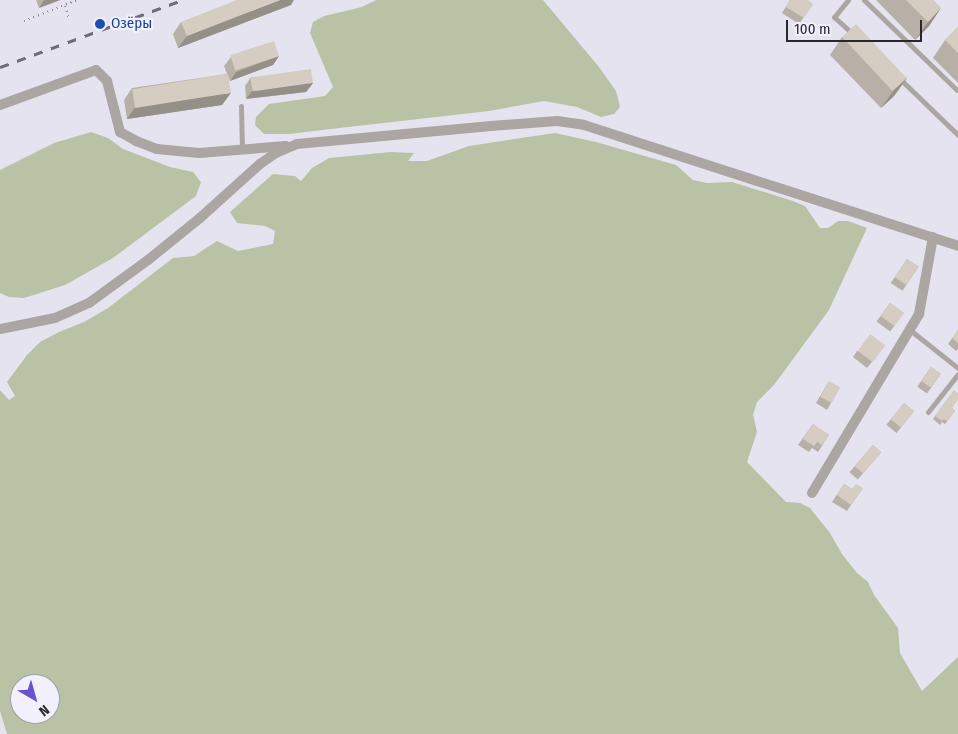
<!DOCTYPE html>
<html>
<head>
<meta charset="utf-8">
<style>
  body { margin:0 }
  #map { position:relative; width:958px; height:734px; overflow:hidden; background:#e6e3f0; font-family:"Fira Sans Condensed",sans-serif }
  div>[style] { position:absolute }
  .green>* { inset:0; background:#b9c2a4 }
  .path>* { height:2px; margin-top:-1px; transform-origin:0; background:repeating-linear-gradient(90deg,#87858e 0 1px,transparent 0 5px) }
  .lane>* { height:5px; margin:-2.5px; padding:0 2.5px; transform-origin:2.5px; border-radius:2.5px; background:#aca6a3 }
  .street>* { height:10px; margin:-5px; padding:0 5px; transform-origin:5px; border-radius:5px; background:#aca6a3 }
  .rail>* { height:2.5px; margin-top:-1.25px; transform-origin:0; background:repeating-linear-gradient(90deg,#6e6d75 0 9px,transparent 0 18px) }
  .wall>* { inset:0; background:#b7b0a6; transform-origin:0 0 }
  .shaded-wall>* { inset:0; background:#959087 }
  .building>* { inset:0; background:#d5cdc1; transform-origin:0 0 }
  .dots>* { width:14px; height:14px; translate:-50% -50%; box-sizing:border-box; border:2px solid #f3f0fe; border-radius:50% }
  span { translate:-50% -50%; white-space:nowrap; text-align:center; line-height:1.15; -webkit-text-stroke:4.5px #f3f0fe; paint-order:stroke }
  .transit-label { font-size:15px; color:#164399 }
  .left { translate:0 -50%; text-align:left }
  .north { position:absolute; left:10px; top:674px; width:50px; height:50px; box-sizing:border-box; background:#f3f0fe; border:1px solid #a2a0aa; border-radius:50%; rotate:142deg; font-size:14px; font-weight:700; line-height:20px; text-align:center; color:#28272c }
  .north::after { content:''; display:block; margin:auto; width:18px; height:22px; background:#6952cb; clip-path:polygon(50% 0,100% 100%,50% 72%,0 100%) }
  .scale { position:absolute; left:786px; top:20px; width:136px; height:22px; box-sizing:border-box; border:2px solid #28272c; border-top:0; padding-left:6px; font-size:15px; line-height:18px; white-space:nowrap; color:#28272c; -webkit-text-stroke:4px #f3f0fe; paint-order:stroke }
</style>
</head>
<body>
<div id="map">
  <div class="green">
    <i style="clip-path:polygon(376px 0,543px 0,599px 67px,616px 91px,620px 107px,614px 114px,601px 117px,577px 107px,544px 101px,489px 111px,348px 127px,289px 134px,264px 134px,255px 125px,256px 117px,269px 104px,325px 96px,333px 87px,310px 33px,313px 22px,324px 16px,362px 7px)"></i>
    <i style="clip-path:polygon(91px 132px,108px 138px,123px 149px,170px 167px,193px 172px,201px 182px,196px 196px,113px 258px,65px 285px,24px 298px,9px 297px,0 293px,0 170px,54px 143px)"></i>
    <i style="clip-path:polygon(evenodd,555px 133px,596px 142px,676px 165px,693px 180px,707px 183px,732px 182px,793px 201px,805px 206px,820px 228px,828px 228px,838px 221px,848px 221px,867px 228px,829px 310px,774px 385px,757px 402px,753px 415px,757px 432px,747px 462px,786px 502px,800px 503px,810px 508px,830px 533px,842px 554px,857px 573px,868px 582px,874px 595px,898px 628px,900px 653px,922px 691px,958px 657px,958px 734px,7px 734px,0 711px,0 390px,9px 400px,15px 396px,7px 382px,27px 355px,40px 342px,59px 332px,84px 322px,108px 308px,173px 258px,194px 256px,217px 241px,238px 251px,273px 244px,275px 231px,265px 226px,237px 223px,230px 212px,273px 174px,295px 176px,301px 181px,312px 168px,329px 158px,391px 152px,414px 153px,408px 161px,427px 161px,469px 146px,555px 133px,20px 684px,50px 684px,50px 714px,20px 714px,20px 684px)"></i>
  </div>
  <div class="path">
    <i style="left:65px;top:6px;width:14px;rotate:73deg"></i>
    <i style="left:24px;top:21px;width:57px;rotate:-21.6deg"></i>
  </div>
  <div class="lane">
    <i style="left:848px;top:0;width:22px;rotate:129deg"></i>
    <i style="left:834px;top:17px;width:25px;rotate:42deg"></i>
    <i style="left:864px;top:0;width:129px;rotate:44.1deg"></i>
    <i style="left:899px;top:78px;width:82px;rotate:44deg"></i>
    <i style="left:241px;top:106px;width:44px;rotate:88.7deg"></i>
    <i style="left:910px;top:330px;width:61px;rotate:38.4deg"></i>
    <i style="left:928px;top:412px;width:48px;rotate:-51.7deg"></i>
  </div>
  <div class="street">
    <i style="left:0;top:105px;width:102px;rotate:-20deg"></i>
    <i style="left:96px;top:70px;width:16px;rotate:45deg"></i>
    <i style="left:107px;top:81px;width:53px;rotate:75.7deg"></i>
    <i style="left:120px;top:132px;width:18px;rotate:29deg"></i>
    <i style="left:136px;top:141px;width:22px;rotate:21deg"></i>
    <i style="left:157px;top:149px;width:42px;rotate:5.4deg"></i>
    <i style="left:199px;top:153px;width:87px;rotate:-4.6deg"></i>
    <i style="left:0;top:329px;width:56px;rotate:-11.3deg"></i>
    <i style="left:55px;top:318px;width:37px;rotate:-24deg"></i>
    <i style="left:89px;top:303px;width:73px;rotate:-36.1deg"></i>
    <i style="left:148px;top:260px;width:67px;rotate:-38.9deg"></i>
    <i style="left:200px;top:218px;width:81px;rotate:-42deg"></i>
    <i style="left:260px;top:164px;width:19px;rotate:-35deg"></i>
    <i style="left:276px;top:153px;width:23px;rotate:-23deg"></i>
    <i style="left:297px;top:144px;width:195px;rotate:-5.3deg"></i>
    <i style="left:491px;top:126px;width:66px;rotate:-4.3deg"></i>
    <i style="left:557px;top:121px;width:27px;rotate:8deg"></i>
    <i style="left:584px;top:125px;width:393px;rotate:17.9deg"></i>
    <i style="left:812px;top:493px;width:209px;rotate:-59.1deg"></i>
    <i style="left:919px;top:314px;width:78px;rotate:-79.7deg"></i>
  </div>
  <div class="rail">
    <i style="left:0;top:67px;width:194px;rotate:-20.2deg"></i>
  </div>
  <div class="wall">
    <i style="clip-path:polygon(36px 0,60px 0,39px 8px)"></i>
    <i style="clip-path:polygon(790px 0,813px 4px,799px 24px,782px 13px)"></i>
    <i style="clip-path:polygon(876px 0,933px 0,941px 8px,929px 26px,915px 40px)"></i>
    <i style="clip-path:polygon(291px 5px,178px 48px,173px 34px,181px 22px)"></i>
    <i style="clip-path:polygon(958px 27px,958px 83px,933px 58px,945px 40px)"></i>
    <i style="clip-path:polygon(842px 37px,907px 78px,894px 96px,881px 108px,830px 55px)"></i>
    <i style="clip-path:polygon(279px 56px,273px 65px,230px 81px,229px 78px,222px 105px,127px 119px,124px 100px,132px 88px,227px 74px,224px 66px,231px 57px)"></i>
    <i style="clip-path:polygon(251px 77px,313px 83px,306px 92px,246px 99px,245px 86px)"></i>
    <i style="left:907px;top:259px;width:14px;height:29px;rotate:34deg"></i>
    <i style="left:890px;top:303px;width:17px;height:23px;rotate:36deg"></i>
    <i style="clip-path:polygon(958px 330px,958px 349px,956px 351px,948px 344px)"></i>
    <i style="clip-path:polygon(885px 345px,867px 368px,853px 357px,857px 351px)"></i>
    <i style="left:931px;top:367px;width:12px;height:24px;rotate:35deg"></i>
    <i style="clip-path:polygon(829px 381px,831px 403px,827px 410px,816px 403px)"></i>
    <i style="clip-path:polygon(954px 390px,952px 408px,955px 411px,945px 424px,942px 422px,940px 425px,933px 419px)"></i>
    <i style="left:904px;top:403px;width:13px;height:28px;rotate:39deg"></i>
    <i style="clip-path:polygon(813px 424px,829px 435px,818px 452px,812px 448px,809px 452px,798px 445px)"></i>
    <i style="left:873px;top:445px;width:11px;height:36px;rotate:41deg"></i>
    <i style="clip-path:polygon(844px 484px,852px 489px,863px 488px,847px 511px,832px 502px)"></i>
  </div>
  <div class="shaded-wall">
    <i style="clip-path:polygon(44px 0,60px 0,39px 8px)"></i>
    <i style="clip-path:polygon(280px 0,294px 0,291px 5px,178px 48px,187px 36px)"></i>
    <i style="clip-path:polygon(941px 8px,929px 26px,915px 40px,928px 22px)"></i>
    <i style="clip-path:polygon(279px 56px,273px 65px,230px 81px,236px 72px)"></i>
    <i style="clip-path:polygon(907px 78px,894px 96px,881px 108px,894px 90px)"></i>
    <i style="clip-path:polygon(313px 83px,306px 92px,246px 99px,253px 90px)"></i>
    <i style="clip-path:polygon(231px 93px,222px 105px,127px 119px,135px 107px)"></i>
  </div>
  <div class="building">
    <i style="clip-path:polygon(237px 0,280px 0,187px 36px,181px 22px)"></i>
    <i style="clip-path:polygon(790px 0,808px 0,813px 4px,804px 18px,786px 7px)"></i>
    <i style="clip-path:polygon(906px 0,933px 0,941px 8px,928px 22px)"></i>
    <i style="left:856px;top:24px;width:74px;height:19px;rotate:47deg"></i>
    <i style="clip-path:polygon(958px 27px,958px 53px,945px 40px)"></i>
    <i style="left:274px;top:41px;width:16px;height:46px;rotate:72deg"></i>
    <i style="left:311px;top:69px;width:14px;height:61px;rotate:82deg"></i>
    <i style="left:228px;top:74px;width:19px;height:97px;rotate:81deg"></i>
    <i style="left:907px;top:259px;width:14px;height:22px;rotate:34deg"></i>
    <i style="left:890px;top:303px;width:17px;height:16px;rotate:36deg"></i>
    <i style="clip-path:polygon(958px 330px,958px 343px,952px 338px)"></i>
    <i style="left:870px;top:334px;width:19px;height:21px;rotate:36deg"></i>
    <i style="left:931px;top:367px;width:12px;height:17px;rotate:35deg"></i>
    <i style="left:829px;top:381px;width:13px;height:18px;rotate:29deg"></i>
    <i style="clip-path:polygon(954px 390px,958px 393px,958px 400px,952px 408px,955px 411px,947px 421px,944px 419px,942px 421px,935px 416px)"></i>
    <i style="left:904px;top:403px;width:13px;height:21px;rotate:39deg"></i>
    <i style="clip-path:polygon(813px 424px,829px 435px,822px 445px,817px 442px,814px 446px,803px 439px)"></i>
    <i style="left:873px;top:445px;width:11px;height:28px;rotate:41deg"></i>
    <i style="clip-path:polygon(844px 484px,852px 489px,856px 484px,863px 488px,851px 505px,837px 495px)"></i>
  </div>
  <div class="dots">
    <i style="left:100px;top:24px;background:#1a4fb4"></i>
  </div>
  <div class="transit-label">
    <span class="left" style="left:111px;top:24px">Озёры</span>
  </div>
  <div class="north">N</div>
  <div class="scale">100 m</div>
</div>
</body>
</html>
